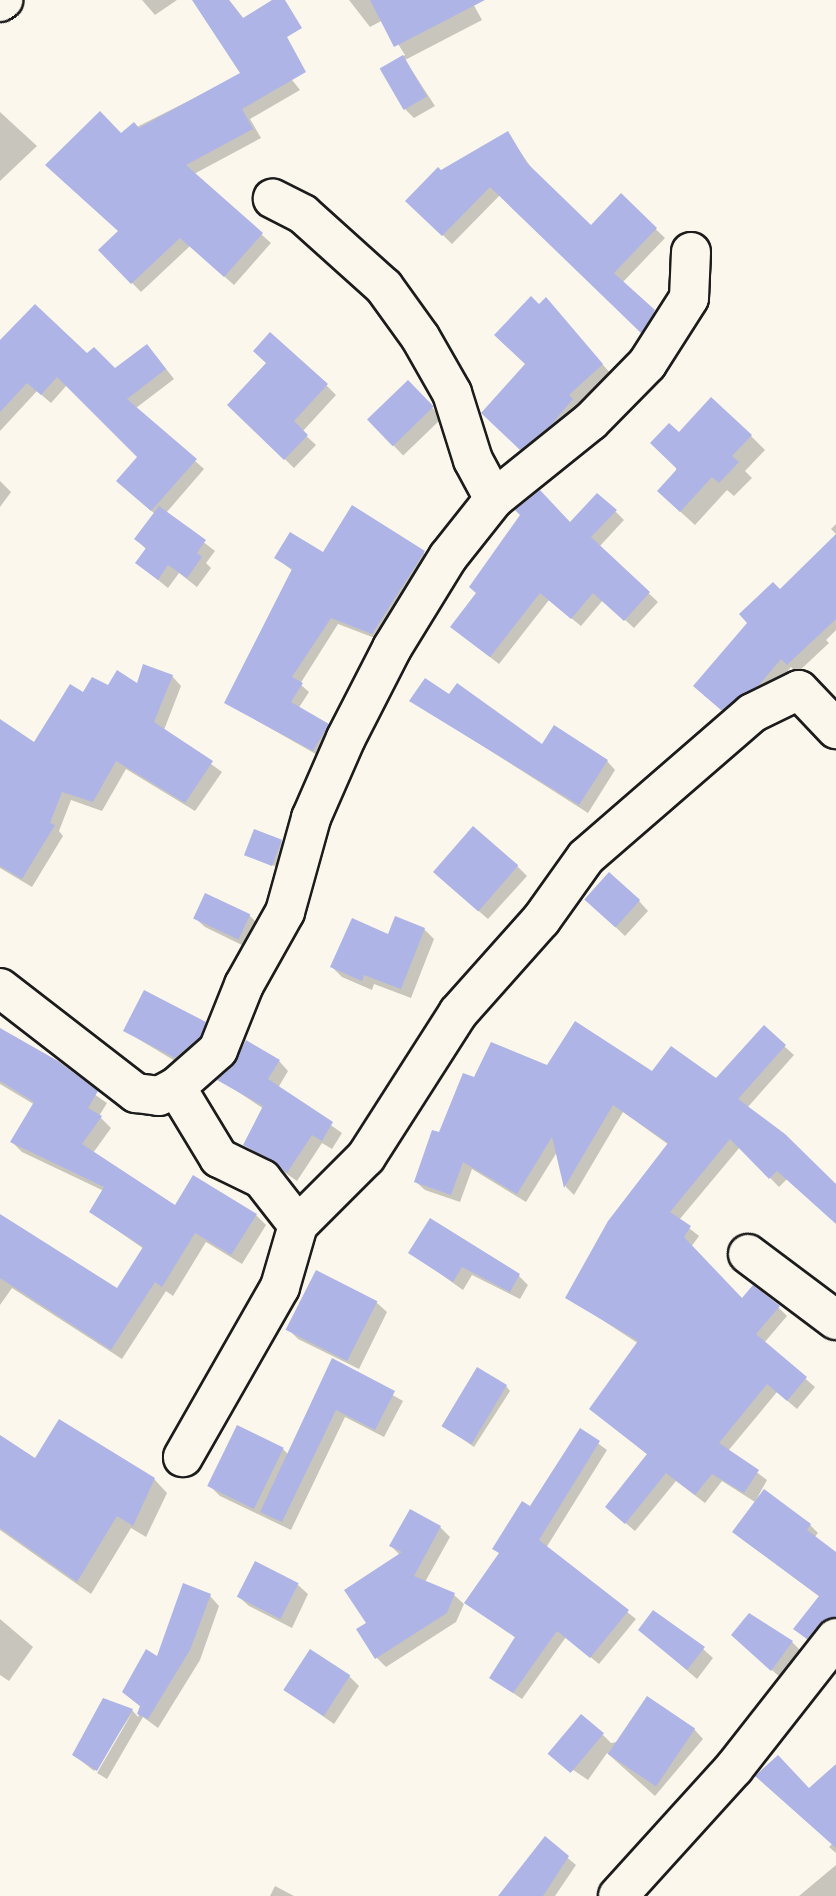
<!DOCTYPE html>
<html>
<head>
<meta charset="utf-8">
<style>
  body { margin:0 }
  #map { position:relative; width:836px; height:1896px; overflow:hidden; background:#fbf7ec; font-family:Mynerve,sans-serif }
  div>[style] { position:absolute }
  .shadow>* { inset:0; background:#0003; transform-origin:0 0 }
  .building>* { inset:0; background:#aeb5e6; transform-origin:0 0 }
  .roads { filter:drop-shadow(2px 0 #1c1c1c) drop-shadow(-2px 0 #1c1c1c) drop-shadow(0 2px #1c1c1c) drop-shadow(0 -2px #1c1c1c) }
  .minor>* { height:38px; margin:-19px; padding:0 19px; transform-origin:19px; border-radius:19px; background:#fbf7ec }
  span { translate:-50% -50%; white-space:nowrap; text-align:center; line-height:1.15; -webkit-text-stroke:5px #fbf7ec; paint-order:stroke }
</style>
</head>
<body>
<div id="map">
  <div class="shadow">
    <i style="clip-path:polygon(142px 0,177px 0,155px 15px)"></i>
    <i style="clip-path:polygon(194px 0,229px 0,300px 90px,250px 119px,261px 138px,194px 174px,271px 243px,234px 285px,190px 246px,141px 292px,100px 250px,120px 232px,121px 135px,242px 74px)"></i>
    <i style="clip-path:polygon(349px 0,471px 0,482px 20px,405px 60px,435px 106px,414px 118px,405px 109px,381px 69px,405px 55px,383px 20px,370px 27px)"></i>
    <i style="clip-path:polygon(0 112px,37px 146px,0 181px)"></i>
    <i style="clip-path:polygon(507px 133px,535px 173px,591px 227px,621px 196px,665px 238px,622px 283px,663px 321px,650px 341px,500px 195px,452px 244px,408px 201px,441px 173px)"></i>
    <i style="clip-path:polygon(539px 306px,554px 309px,611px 374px,530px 458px,484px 413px,527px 364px)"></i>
    <i style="clip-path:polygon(0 343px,87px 356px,115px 370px,156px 356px,174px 379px,136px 408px,204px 469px,166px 513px,215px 551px,206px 563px,211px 568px,197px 587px,179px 573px,168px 588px,137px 563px,147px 550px,136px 539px,155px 514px,127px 490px,139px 457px,67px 385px,51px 403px,37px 391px,0 431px)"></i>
    <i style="clip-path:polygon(326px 385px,336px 395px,302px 432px,316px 445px,294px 468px,229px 405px)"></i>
    <i style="left:417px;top:392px;width:36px;height:54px;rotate:46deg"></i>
    <i style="clip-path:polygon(679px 435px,751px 436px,765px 450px,745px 471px,752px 478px,734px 496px,727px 490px,695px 525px,673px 505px)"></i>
    <i style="clip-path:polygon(0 481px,11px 492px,0 507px)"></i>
    <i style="clip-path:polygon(615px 511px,624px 520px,599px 547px,658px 602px,634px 628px,603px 600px,581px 626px,549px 600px,499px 664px,461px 635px,570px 524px)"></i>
    <i style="clip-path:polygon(836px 524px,836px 534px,831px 529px)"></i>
    <i style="clip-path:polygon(836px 537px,836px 630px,826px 640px,829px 643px,797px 673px,791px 667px,768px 694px,732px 719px,704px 695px,780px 591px)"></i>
    <i style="clip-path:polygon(424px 553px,431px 560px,380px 640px,338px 624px,300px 684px,309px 692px,298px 709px,335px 733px,321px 757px,226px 703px,293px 571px,276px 558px)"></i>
    <i style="clip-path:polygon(172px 676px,181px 686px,164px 730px,222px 772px,195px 811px,126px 769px,102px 811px,71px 800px,59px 831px,63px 836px,32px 887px,0 868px,0 721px,35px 744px,84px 694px)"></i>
    <i style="clip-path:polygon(449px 697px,543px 746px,607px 761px,615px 770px,588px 813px,412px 701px)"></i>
    <i style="clip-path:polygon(281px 841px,286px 846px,279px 868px,247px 854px)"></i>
    <i style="clip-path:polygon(517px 866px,527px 876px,488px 919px,444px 881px)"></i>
    <i style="clip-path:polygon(586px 899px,639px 901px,648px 911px,625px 936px)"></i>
    <i style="clip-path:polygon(249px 915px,259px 925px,248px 948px,205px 927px,195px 918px)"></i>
    <i style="clip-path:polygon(424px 929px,434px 939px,411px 998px,374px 984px,372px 990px,342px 977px,332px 967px)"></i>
    <i style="clip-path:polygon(204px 1024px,214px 1034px,185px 1067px,125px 1031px)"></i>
    <i style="clip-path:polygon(764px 1028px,794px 1055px,747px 1108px,836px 1185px,836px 1222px,787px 1179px,779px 1187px,740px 1147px,679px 1220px,699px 1236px,691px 1247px,743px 1300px,778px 1307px,787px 1316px,764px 1343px,815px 1387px,797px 1409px,777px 1392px,728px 1451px,767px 1480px,755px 1502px,722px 1481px,705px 1503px,676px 1481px,635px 1531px,616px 1515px,648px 1455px,591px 1409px,639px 1344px,567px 1297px,669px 1145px,623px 1112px,574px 1195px,566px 1187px,557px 1152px,526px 1202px,472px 1169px,460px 1202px,425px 1190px,416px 1182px,475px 1079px,548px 1067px,716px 1081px)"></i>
    <i style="clip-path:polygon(0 1029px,107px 1103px,99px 1116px,111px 1128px,93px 1153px,175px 1207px,256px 1215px,266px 1225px,242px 1264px,206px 1242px,173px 1296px,166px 1291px,122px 1359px,12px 1288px,0 1305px,0 1216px,118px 1290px,144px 1249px,91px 1212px,104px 1191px,22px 1152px,12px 1142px,35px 1105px,0 1084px)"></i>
    <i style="clip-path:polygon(279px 1061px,288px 1071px,278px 1088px,342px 1133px,332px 1149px,322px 1143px,297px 1181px,245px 1145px,264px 1109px,220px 1080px,234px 1067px)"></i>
    <i style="clip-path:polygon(411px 1253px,519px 1276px,528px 1285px,520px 1299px,472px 1275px,463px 1290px)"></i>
    <i style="clip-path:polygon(316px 1273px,377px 1303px,387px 1312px,359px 1369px,298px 1339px,288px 1329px)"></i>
    <i style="clip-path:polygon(333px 1361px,403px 1401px,384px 1437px,345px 1417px,291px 1530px,220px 1496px,210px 1486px,283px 1449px,289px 1455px)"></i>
    <i style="clip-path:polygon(506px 1386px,510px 1391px,474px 1447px,442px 1425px)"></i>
    <i style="clip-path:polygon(581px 1431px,607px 1450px,546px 1548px,636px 1619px,599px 1664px,566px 1637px,522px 1699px,491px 1678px,516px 1638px,467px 1603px,500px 1554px,494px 1548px,531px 1509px)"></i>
    <i style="clip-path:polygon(0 1437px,35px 1461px,154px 1479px,167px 1493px,146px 1537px,131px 1528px,91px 1594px,0 1530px)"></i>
    <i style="clip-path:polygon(810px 1525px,818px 1533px,814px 1538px,836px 1554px,836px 1625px,816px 1646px,803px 1636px,820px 1597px,742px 1539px)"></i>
    <i style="clip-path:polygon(440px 1527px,450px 1537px,425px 1582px,454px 1595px,464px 1604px,456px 1622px,386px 1667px,377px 1658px,400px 1555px,391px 1546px)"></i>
    <i style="clip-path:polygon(184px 1585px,210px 1596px,219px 1606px,200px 1660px,158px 1728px,143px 1717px,107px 1779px,97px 1773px,132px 1713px,94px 1771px,74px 1755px,104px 1700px,132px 1710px,138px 1717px,142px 1708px,124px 1692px,146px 1651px,158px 1659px)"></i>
    <i style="clip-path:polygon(298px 1585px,308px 1594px,292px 1628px,249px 1606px,239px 1597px)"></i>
    <i style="clip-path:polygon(0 1619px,33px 1647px,9px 1681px,0 1675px)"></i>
    <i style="clip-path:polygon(640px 1630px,703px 1649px,713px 1658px,697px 1679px)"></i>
    <i style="clip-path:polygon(792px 1642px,802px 1652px,782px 1679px,743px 1644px)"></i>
    <i style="clip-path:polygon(349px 1676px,359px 1686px,334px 1724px,286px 1690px)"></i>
    <i style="clip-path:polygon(694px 1729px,703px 1739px,655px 1796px,607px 1753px,588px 1780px,554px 1757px,603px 1735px,611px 1743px)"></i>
    <i style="clip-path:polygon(836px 1785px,836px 1853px,829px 1847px,832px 1844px,809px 1790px)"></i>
    <i style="clip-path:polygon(545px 1839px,576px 1865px,555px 1896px,500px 1896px)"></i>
    <i style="clip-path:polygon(836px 1865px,836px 1896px,799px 1896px)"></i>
    <i style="clip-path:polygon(275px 1886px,294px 1896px,270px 1896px)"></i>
  </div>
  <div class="building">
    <i style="clip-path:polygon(192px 0,229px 0,243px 18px,272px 0,285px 0,302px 28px,287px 37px,306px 72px,242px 109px,253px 129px,186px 165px,263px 233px,224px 277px,180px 238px,131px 284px,98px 250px,118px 231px,45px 165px,100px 111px,121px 133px,134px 122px,139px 128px,240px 73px)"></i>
    <i style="clip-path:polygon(370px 0,485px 0,394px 47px)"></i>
    <i style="left:403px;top:55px;width:48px;height:27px;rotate:60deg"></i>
    <i style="clip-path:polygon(508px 131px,527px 163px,591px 225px,621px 193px,657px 228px,614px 273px,655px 310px,641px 333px,490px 187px,442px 236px,405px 201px,438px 167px,441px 170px)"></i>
    <i style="clip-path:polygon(531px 296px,539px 304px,546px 297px,603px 364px,569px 395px,573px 399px,551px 425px,520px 450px,481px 413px,525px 364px,494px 335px)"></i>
    <i style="clip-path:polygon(35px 304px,87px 353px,94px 347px,115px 368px,147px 344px,166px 369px,127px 399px,197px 459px,151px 511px,116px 481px,137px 457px,57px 377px,41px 395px,27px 383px,0 412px,0 340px)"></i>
    <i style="clip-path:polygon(270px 332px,328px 384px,294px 421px,308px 435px,284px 460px,227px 405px,266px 363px,253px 351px)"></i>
    <i style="left:408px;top:380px;width:37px;height:57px;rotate:46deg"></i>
    <i style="clip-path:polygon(711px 397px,752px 435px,732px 456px,739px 462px,719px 483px,712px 477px,680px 512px,657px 491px,677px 469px,650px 443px,669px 423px,679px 432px)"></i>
    <i style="clip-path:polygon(540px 490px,570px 522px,597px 493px,617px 510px,591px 537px,650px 592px,624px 621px,593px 593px,571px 619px,540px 593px,490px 657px,450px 627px,476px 593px,469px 587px,520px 515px,515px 510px)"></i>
    <i style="clip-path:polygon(352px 505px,425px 551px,372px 634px,331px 618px,292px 677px,303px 683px,291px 702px,329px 724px,313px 751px,224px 703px,292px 569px,274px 558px,290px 532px,323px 552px)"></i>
    <i style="clip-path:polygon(159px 506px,206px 540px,197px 553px,202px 557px,187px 578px,168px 565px,158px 580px,135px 563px,146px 548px,134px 539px)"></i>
    <i style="clip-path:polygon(836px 534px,836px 619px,787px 665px,781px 659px,759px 685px,721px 710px,693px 686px,747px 623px,739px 614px,773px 582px,780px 589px)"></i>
    <i style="clip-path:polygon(143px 664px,173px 675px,154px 722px,213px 761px,185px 803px,116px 761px,93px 802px,62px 792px,50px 823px,55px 825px,22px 879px,0 866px,0 719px,34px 742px,70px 684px,83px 692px,92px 677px,108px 685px,117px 670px,137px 683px)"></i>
    <i style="clip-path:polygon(425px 678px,449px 694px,457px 683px,542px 744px,554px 725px,608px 760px,579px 805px,409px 701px)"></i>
    <i style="left:473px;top:826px;width:60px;height:61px;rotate:41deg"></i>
    <i style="left:254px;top:829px;width:30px;height:28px;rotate:21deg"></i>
    <i style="left:609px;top:872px;width:42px;height:37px;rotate:42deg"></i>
    <i style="left:205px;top:893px;width:50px;height:28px;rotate:25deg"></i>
    <i style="clip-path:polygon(395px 916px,425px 928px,401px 989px,364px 975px,362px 981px,330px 967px,352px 918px,388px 934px)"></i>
    <i style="clip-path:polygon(144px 990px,206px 1022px,200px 1037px,175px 1058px,123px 1031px)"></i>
    <i style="clip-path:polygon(575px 1021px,652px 1071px,671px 1046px,716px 1078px,764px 1025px,786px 1045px,738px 1099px,785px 1134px,836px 1184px,836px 1224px,777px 1171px,769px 1179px,730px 1139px,670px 1212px,691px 1226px,684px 1237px,742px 1298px,753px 1285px,780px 1306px,756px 1334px,807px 1377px,787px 1401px,767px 1384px,719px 1443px,759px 1470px,744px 1493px,712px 1474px,695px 1495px,666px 1473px,625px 1524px,605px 1507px,647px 1454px,589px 1409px,638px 1341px,565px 1298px,608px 1221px,668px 1143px,613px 1105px,564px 1188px,552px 1137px,517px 1194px,463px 1162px,451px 1195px,414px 1182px,432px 1130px,439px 1132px,463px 1073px,474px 1077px,491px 1042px,547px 1065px)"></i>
    <i style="clip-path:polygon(0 1028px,58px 1061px,98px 1091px,88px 1108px,102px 1116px,82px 1144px,175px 1205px,193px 1175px,257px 1214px,231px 1255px,195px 1233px,162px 1287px,155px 1282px,111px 1350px,0 1278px,0 1214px,117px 1288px,143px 1247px,89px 1212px,104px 1187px,10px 1142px,34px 1102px,0 1081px)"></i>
    <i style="clip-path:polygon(246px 1040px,280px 1060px,268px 1079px,333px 1122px,322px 1141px,312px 1135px,287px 1173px,272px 1160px,243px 1145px,263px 1106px,217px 1080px,233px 1066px)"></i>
    <i style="clip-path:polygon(430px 1218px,520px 1274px,510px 1292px,462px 1267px,453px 1282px,408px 1253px)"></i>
    <i style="left:316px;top:1270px;width:69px;height:67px;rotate:27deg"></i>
    <i style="clip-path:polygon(332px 1358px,395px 1391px,375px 1430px,336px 1410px,282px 1522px,260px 1512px)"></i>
    <i style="left:477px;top:1367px;width:35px;height:69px;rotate:31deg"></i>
    <i style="clip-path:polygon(59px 1419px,155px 1478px,133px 1526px,117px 1516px,77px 1582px,0 1528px,0 1435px,35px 1458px)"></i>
    <i style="left:237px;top:1425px;width:52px;height:68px;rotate:26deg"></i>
    <i style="clip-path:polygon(580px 1428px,600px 1441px,539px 1540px,629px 1610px,590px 1658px,557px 1631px,513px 1693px,489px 1678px,515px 1637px,464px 1603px,499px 1553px,492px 1549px,522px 1501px,530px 1506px)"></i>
    <i style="clip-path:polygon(764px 1489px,811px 1524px,807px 1530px,836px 1552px,836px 1617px,819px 1624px,807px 1639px,793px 1629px,819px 1596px,732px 1532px)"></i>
    <i style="clip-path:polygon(410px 1509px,441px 1526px,414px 1576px,455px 1593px,447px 1613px,375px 1659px,356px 1629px,366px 1623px,344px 1590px,402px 1552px,389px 1546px)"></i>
    <i style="left:255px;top:1561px;width:49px;height:40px;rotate:27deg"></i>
    <i style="clip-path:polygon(183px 1583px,211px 1594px,190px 1650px,148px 1719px,137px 1714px,140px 1706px,122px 1692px,146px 1649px,157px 1656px)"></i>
    <i style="clip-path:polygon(653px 1610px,705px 1647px,687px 1670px,638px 1630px)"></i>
    <i style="clip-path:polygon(749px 1613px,793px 1641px,771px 1671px,731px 1635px)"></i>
    <i style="left:310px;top:1649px;width:48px;height:49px;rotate:33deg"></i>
    <i style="left:647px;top:1696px;width:58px;height:70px;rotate:34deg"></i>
    <i style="clip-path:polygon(103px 1698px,133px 1709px,97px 1771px,72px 1755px)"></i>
    <i style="left:581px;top:1714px;width:30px;height:52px;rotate:40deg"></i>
    <i style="clip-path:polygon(778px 1755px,809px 1788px,836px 1764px,836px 1848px,755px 1776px)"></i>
    <i style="clip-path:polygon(545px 1836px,569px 1856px,543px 1896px,498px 1896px)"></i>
  </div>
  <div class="roads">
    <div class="minor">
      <i style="left:0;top:2px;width:4px;rotate:-34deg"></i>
      <i style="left:494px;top:499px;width:124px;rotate:-38.8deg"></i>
      <i style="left:591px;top:421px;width:80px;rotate:-45.5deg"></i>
      <i style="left:647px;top:364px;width:78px;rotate:-57.5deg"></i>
      <i style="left:689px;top:298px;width:46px;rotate:-87.5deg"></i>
      <i style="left:0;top:988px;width:172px;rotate:37.7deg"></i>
      <i style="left:136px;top:1093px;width:23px;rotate:7deg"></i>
      <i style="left:159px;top:1096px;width:19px;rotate:-28deg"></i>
      <i style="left:176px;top:1087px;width:56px;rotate:-41.4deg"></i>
      <i style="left:218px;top:1050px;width:70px;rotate:-68.2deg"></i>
      <i style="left:244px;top:985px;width:84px;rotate:-60.7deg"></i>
      <i style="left:285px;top:912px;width:98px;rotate:-74.5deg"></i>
      <i style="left:311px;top:818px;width:87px;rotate:-66.4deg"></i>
      <i style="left:346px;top:738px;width:101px;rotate:-62.9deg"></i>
      <i style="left:392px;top:648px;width:107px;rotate:-58.4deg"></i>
      <i style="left:448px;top:557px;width:74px;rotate:-51.6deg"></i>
      <i style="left:494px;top:499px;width:44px;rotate:-118.3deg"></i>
      <i style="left:473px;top:460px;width:70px;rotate:-107.4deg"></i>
      <i style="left:452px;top:393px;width:64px;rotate:-119.7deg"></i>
      <i style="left:420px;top:337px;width:62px;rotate:-125.8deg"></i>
      <i style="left:384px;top:287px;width:109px;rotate:-138deg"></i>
      <i style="left:303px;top:214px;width:34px;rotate:-153deg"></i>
      <i style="left:176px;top:1087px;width:83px;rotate:58.8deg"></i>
      <i style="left:219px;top:1158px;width:48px;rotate:26deg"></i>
      <i style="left:262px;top:1179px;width:58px;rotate:52deg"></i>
      <i style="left:298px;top:1225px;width:65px;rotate:106.2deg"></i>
      <i style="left:280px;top:1287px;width:196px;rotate:119.7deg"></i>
      <i style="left:298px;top:1225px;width:96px;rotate:-45deg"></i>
      <i style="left:366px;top:1157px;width:171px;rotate:-57.4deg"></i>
      <i style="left:458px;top:1013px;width:125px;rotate:-48.3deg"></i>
      <i style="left:541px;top:920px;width:77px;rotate:-54.5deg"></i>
      <i style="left:586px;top:857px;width:220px;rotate:-40.9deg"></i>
      <i style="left:752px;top:713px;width:52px;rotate:-26.1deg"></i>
      <i style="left:799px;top:690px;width:54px;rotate:46.5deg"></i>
      <i style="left:748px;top:1254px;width:110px;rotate:36.9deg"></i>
      <i style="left:618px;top:1896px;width:173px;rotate:-47.8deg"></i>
      <i style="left:734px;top:1768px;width:165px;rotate:-51.9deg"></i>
    </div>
  </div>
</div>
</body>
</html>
